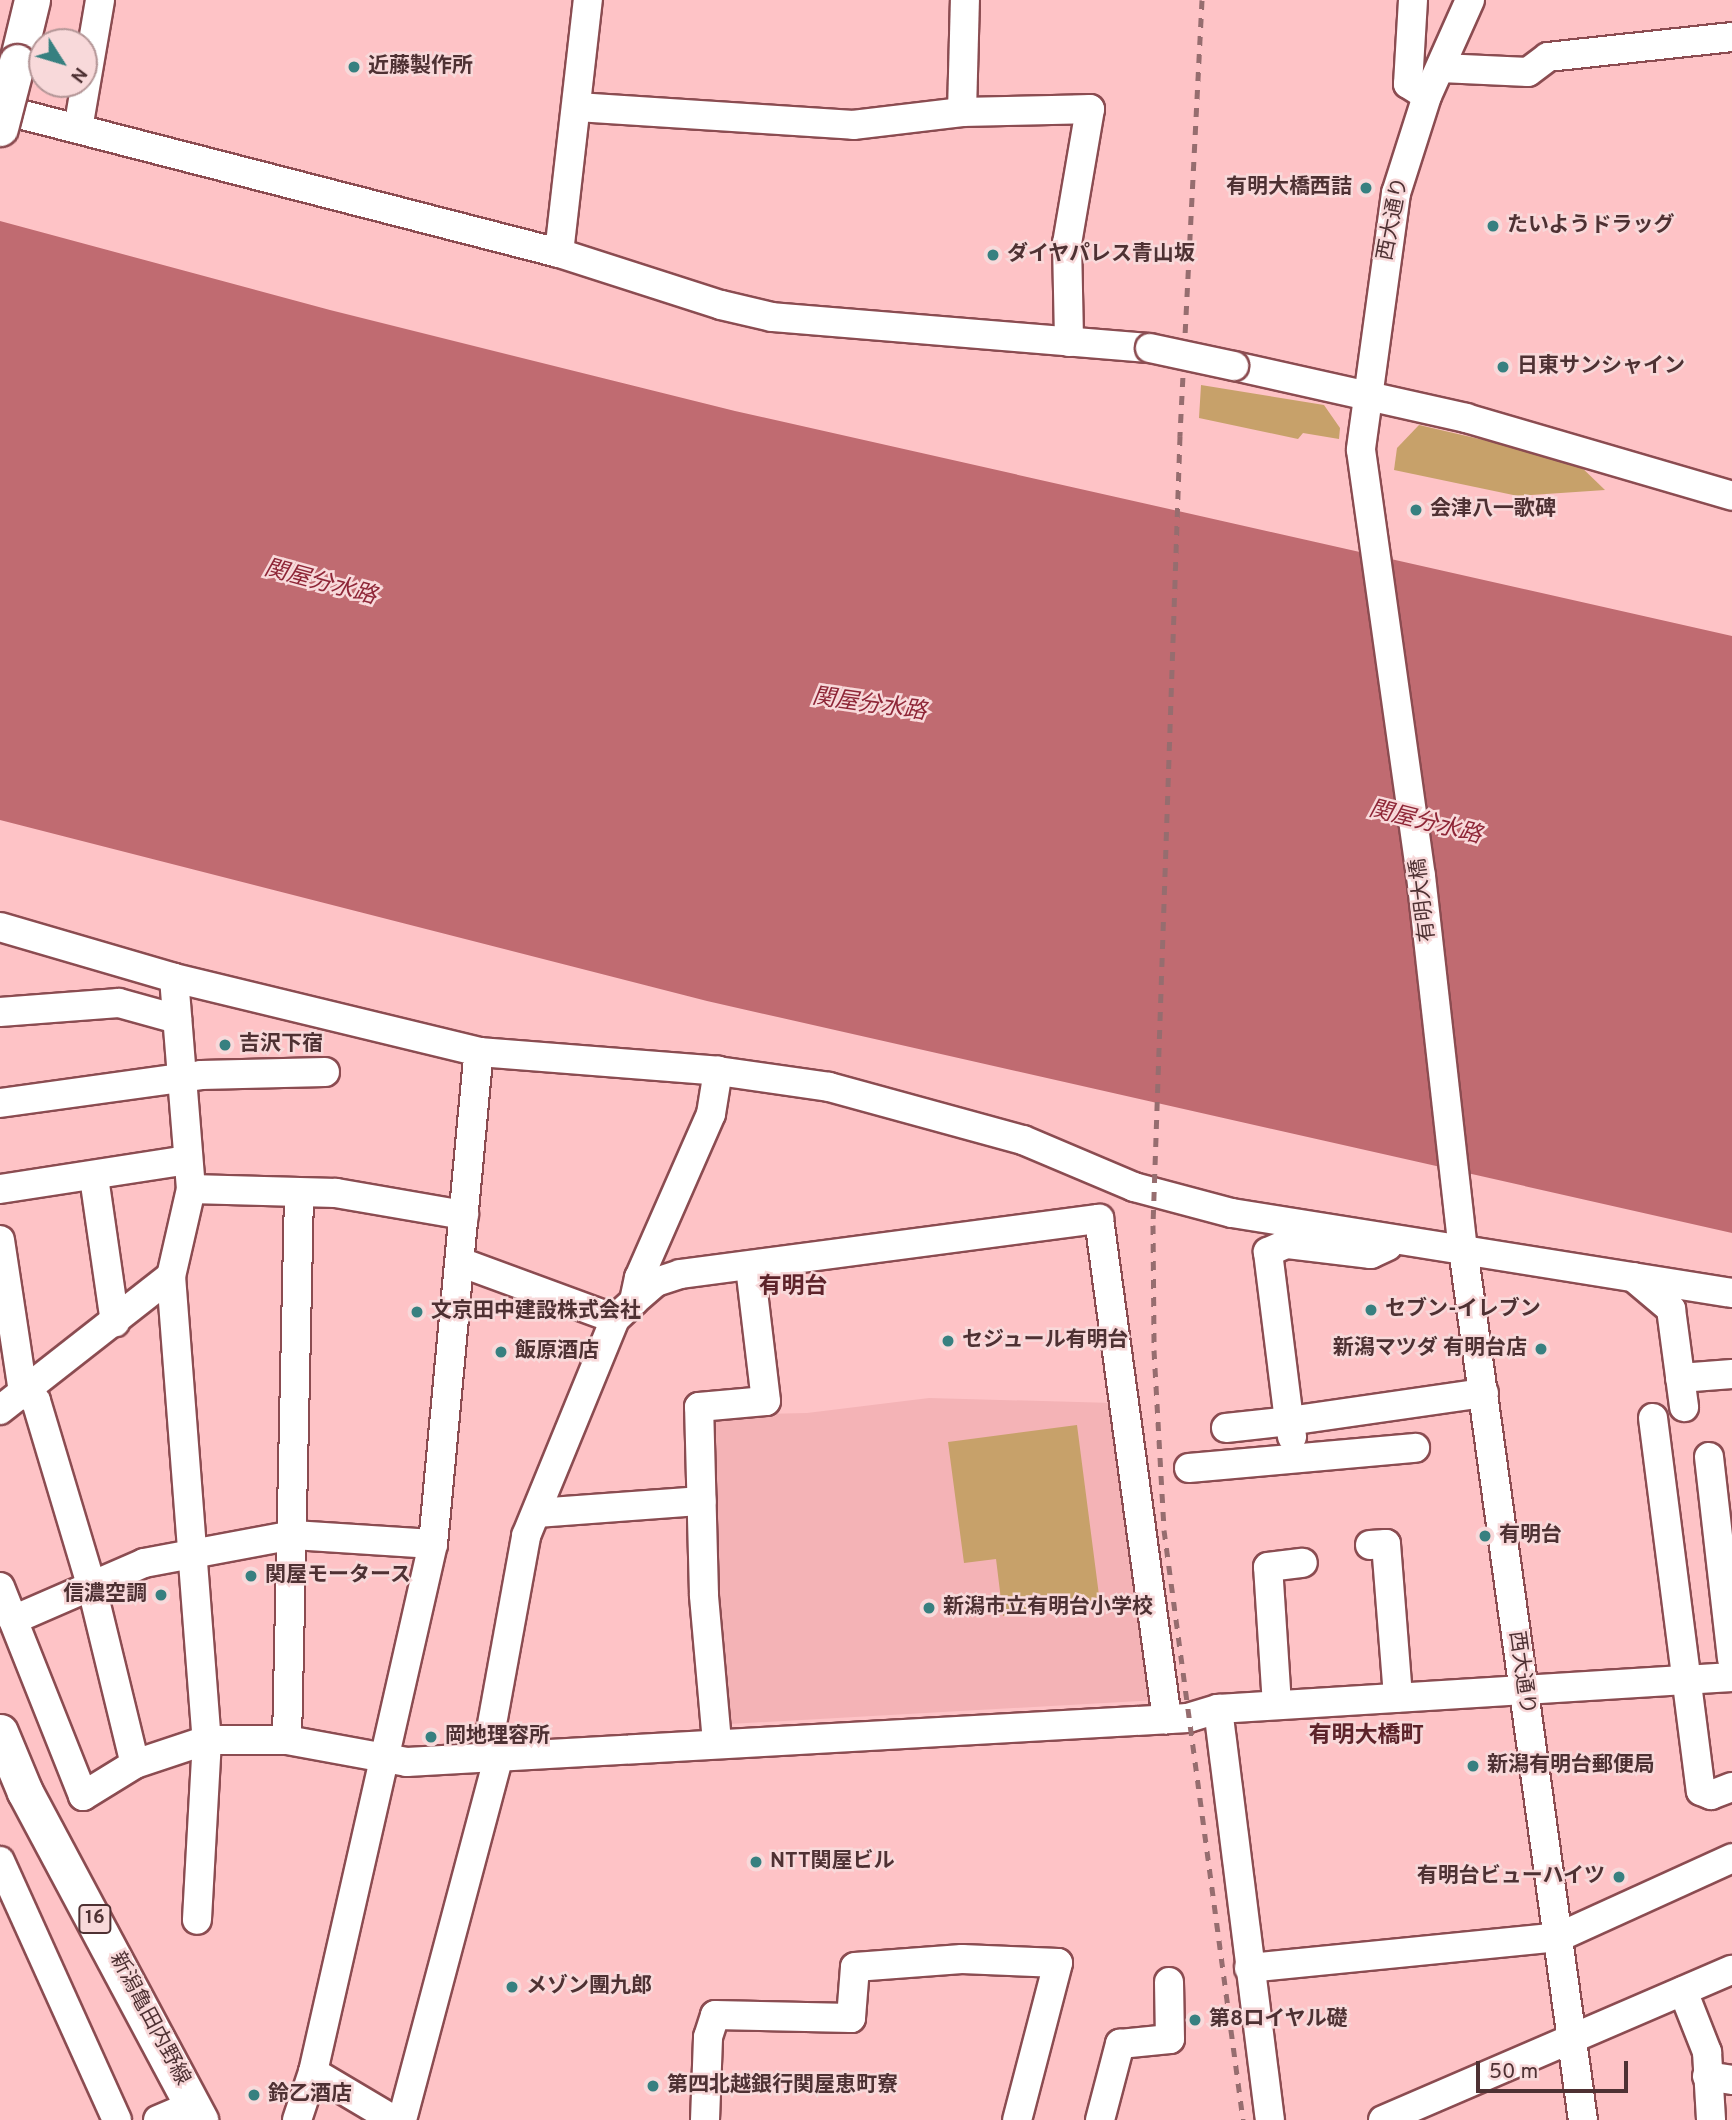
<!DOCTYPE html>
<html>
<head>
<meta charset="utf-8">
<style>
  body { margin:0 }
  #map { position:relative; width:1732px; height:2120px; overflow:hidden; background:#fec3c6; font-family:Overpass,"Noto Sans JP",sans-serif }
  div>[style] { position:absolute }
  .built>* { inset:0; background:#f4b3b6 }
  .green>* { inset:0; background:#c7a16a }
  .water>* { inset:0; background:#c06b71 }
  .roads { filter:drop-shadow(2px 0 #8b4c51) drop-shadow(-2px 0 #8b4c51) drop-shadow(0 2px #8b4c51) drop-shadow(0 -2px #8b4c51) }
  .minor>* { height:28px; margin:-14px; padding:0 14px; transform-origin:14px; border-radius:14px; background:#fff }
  .major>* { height:35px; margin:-17.5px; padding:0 17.5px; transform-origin:17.5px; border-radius:17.5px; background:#fff }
  .rail>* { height:5px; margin-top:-2.5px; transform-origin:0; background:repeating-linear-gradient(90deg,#966d6f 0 9px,transparent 0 18px) }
  .bridges { filter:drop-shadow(2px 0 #8b4c51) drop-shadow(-2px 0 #8b4c51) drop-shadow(0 2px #8b4c51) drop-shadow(0 -2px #8b4c51) }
  .minor-bridge>* { height:28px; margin:-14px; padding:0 14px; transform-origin:14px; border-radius:14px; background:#fff }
  .major-bridge>* { height:35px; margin:-17.5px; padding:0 17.5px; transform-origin:17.5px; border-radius:17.5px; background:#fff }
  .dots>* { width:19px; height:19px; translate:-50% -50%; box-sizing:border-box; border:4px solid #f8d9da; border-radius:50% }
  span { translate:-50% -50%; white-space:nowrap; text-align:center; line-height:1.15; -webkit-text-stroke:5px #f8d9da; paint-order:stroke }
  .shield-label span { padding:2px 5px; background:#f8d9da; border:2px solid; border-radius:5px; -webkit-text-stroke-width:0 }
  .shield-label { font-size:19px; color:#4e3133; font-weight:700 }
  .poi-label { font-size:21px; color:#4e3133; font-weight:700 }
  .left { translate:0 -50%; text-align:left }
  .right { translate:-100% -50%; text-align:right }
  .street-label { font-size:21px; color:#4e3133 }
  .water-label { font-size:23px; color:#8e2637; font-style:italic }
  .neighbourhood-label { font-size:23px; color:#5d232a; font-weight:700 }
  .north { position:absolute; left:28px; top:28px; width:70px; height:70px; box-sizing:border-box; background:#f8d9da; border:2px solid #b49697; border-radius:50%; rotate:127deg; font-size:19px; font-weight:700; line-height:28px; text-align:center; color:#4e3133 }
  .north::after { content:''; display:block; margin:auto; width:24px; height:32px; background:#378080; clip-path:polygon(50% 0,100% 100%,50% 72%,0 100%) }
  .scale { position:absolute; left:1476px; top:2061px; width:152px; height:32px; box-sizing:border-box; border:4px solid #4e3133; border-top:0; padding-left:9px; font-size:21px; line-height:24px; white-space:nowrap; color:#4e3133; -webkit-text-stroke:5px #f8d9da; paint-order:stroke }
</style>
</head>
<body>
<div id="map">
  <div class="built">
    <i style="clip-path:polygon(929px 1398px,1113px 1403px,1158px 1700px,729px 1724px,721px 1717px,711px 1415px,807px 1413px)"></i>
  </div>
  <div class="green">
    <i style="clip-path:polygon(1201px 385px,1324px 405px,1340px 428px,1339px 439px,1303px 433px,1298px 439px,1199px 418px)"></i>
    <i style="clip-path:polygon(1419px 425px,1575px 461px,1605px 490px,1518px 496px,1394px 470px,1397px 448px)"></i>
    <i style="clip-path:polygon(1077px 1425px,1100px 1603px,1003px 1616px,996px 1559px,964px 1563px,948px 1442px)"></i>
  </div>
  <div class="water">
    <i style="clip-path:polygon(0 221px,330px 310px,735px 411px,1732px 636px,1732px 1233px,707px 1001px,0 820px)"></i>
  </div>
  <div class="roads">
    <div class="minor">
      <i style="left:1413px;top:0;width:84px;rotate:93.4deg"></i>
      <i style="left:1408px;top:84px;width:22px;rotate:32deg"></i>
      <i style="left:1470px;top:0;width:105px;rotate:114.1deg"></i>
      <i style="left:1427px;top:96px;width:102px;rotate:107.7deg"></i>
      <i style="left:1396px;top:193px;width:259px;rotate:97.8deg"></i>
      <i style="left:1361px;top:450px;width:430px;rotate:82deg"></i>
      <i style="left:1421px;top:876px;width:375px;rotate:83.6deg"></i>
      <i style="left:1463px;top:1249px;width:879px;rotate:82.16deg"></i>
      <i style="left:1441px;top:68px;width:87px;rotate:2.6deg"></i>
      <i style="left:1528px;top:72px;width:25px;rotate:-37deg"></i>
      <i style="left:1548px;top:57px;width:185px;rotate:-6.2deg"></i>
      <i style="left:577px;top:107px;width:277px;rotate:3.7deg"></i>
      <i style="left:853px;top:125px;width:110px;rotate:-6.8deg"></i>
      <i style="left:962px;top:112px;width:128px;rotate:-1.3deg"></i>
      <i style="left:1090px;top:109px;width:136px;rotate:99.7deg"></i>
      <i style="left:1067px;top:243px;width:99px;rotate:88.8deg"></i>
      <i style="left:0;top:109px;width:577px;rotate:14.45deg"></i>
      <i style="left:559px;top:253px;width:170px;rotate:17.8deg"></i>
      <i style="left:721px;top:305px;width:52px;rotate:13.2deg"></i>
      <i style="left:772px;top:317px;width:379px;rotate:4.7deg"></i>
      <i style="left:962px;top:112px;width:112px;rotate:-88.5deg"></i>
      <i style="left:78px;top:129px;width:131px;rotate:-80.3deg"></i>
      <i style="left:559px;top:253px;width:255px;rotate:-83.5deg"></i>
      <i style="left:1234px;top:366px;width:238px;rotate:12.6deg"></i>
      <i style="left:1466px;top:418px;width:277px;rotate:16.3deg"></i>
      <i style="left:0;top:927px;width:181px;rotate:16.3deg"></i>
      <i style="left:174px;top:978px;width:314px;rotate:13.6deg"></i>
      <i style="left:479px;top:1052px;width:240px;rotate:4.5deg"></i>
      <i style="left:718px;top:1071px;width:112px;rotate:8.2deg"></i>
      <i style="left:829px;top:1087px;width:201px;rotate:15.3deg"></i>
      <i style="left:1023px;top:1140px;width:121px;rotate:22.9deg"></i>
      <i style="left:1134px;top:1187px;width:101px;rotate:14.9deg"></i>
      <i style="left:1232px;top:1213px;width:506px;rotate:9.09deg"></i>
      <i style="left:174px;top:978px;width:212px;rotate:85.4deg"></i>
      <i style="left:191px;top:1189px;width:89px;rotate:102.9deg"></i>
      <i style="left:171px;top:1276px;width:465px;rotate:85.6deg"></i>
      <i style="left:207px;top:1740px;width:180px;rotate:93.2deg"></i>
      <i style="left:0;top:1012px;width:119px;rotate:-4.3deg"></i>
      <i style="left:119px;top:1003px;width:60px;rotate:15.4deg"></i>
      <i style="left:0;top:1103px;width:203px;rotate:-7.9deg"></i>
      <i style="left:201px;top:1075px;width:124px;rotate:-1.4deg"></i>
      <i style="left:94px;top:1177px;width:147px;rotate:81.8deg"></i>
      <i style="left:0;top:1189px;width:189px;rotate:-8.8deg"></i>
      <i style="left:191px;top:1189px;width:145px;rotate:1.6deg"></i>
      <i style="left:336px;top:1193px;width:130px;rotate:9.8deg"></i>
      <i style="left:0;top:1240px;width:154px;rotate:81.4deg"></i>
      <i style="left:23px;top:1392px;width:16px;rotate:35deg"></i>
      <i style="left:36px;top:1401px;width:191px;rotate:73.3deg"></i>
      <i style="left:91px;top:1584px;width:185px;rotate:76.3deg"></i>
      <i style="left:1388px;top:1246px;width:19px;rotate:155deg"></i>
      <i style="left:1371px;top:1254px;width:86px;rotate:-173.3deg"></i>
      <i style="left:1286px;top:1244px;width:20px;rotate:156deg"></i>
      <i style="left:1268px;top:1252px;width:170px;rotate:82.9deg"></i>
      <i style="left:1289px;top:1421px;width:197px;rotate:-8.2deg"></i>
      <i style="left:460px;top:1262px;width:165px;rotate:20.2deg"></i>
      <i style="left:1633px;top:1277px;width:50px;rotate:40.1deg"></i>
      <i style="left:1671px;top:1309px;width:99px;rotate:82.4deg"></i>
      <i style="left:634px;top:1301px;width:24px;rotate:-78deg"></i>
      <i style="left:639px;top:1278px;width:179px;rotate:-66.3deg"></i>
      <i style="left:711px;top:1114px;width:44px;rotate:-80.8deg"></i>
      <i style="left:1680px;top:1378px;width:52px;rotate:-4.4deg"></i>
      <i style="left:0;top:1410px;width:217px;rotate:-38.1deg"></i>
      <i style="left:1653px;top:1418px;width:376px;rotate:82.7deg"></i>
      <i style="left:1701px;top:1791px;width:11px;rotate:22deg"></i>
      <i style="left:1711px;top:1795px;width:22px;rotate:-21deg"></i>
      <i style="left:1226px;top:1428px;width:63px;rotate:-6.3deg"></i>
      <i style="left:1289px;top:1421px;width:16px;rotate:79deg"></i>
      <i style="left:1709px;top:1457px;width:203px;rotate:83.5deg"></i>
      <i style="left:1189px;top:1468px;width:227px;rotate:-5.1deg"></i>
      <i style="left:537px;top:1513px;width:165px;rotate:-4.2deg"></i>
      <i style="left:1370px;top:1545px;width:16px;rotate:-4deg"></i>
      <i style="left:1386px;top:1544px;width:154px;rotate:85.5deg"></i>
      <i style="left:0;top:1587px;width:225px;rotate:68.3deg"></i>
      <i style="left:83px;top:1796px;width:61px;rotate:-31.6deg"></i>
      <i style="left:135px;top:1764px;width:76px;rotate:-18.4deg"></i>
      <i style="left:207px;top:1740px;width:80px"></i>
      <i style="left:287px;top:1740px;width:122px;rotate:10.4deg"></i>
      <i style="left:407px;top:1762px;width:782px;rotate:-3.22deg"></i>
      <i style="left:1188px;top:1718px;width:31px;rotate:-17deg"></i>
      <i style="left:1218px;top:1709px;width:515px;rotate:-3.56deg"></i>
      <i style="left:13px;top:1620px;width:143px;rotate:-23.5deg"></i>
      <i style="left:144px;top:1563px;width:152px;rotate:-10.6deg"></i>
      <i style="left:293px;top:1535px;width:140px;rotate:3.7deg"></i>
      <i style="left:1277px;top:1705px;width:138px;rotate:-93.7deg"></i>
      <i style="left:1268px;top:1567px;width:35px;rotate:-7deg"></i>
      <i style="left:1218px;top:1709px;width:414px;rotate:82.8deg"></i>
      <i style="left:287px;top:1740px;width:546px;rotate:-88.74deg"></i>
      <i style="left:717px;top:1742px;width:148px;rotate:-95.1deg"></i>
      <i style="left:704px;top:1595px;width:188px;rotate:-91.5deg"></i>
      <i style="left:699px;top:1407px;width:67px;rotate:-5.1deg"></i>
      <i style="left:766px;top:1401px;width:136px;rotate:-96.8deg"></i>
      <i style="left:486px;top:1757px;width:225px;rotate:-79.7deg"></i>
      <i style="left:526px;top:1536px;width:235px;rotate:-67.7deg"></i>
      <i style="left:615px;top:1319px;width:26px;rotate:-43deg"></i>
      <i style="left:634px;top:1301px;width:29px;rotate:-41deg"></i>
      <i style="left:656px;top:1282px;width:25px;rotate:-18deg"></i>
      <i style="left:680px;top:1274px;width:423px;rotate:-7.5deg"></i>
      <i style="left:1099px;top:1219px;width:505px;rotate:82.26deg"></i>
      <i style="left:0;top:1861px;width:284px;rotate:65.7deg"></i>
      <i style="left:1249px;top:1968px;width:312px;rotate:-5.7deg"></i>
      <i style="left:1559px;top:1937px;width:190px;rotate:-24.5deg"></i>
      <i style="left:1683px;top:1991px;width:66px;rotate:68.5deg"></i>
      <i style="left:1707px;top:2052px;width:68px;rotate:86.6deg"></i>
      <i style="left:313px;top:2072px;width:94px;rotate:30.7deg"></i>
      <i style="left:1707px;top:2076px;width:25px;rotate:9deg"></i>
      <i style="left:158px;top:2120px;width:39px;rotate:-23deg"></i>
      <i style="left:297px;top:2120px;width:51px;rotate:-71.6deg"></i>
      <i style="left:313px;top:2072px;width:541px;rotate:-77.2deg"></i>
      <i style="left:433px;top:1544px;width:494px;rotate:-84.7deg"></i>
      <i style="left:402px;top:2120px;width:377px;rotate:-75.1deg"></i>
      <i style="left:705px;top:2120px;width:83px;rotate:-87.9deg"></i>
      <i style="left:708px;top:2037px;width:23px;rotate:-72deg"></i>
      <i style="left:715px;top:2015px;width:136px;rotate:1.3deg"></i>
      <i style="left:851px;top:2018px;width:51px;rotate:-85.5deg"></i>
      <i style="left:855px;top:1967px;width:107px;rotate:-4.3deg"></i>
      <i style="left:962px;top:1959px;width:96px;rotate:2.4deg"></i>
      <i style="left:1058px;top:1963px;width:162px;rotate:104.6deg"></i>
      <i style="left:1100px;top:2120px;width:79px;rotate:-75.3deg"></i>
      <i style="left:1120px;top:2044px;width:50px;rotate:-5.7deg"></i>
      <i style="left:1170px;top:2039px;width:57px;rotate:-91deg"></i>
      <i style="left:1383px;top:2120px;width:380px;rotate:-23.3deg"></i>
    </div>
    <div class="major">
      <i style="left:17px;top:62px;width:64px;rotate:-76.4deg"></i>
      <i style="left:0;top:1732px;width:65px;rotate:67.4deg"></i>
      <i style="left:25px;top:1792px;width:372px;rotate:61.9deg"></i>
    </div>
  </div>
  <div class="rail">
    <i style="left:1202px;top:0;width:437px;rotate:92.9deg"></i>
    <i style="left:1180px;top:436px;width:789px;rotate:91.96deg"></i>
    <i style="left:1153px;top:1225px;width:125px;rotate:89.5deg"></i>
    <i style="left:1154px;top:1350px;width:180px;rotate:86.8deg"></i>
    <i style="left:1164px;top:1530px;width:595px;rotate:82.37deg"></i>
  </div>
  <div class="bridges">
    <div class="minor-bridge">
      <i style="left:1150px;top:348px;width:86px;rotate:12.1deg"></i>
    </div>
    <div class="major-bridge">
      <i style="left:0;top:128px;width:68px;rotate:-75.6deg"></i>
    </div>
  </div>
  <div class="dots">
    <i style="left:354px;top:67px;background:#378080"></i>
    <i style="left:1366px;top:188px;background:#378080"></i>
    <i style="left:1493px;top:226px;background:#378080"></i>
    <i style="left:993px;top:255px;background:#378080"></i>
    <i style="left:1503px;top:367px;background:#378080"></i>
    <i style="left:1416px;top:510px;background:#378080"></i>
    <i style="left:225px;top:1045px;background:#378080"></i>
    <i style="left:1371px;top:1310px;background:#378080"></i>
    <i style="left:417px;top:1312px;background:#378080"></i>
    <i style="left:948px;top:1341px;background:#378080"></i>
    <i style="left:1541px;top:1349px;background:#378080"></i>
    <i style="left:501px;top:1352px;background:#378080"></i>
    <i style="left:1485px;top:1536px;background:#378080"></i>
    <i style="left:251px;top:1576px;background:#378080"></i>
    <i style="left:161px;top:1595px;background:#378080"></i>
    <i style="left:929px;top:1608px;background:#378080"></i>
    <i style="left:431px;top:1737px;background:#378080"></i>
    <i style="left:1473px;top:1766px;background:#378080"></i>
    <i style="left:756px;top:1862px;background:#378080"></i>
    <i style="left:1619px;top:1877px;background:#378080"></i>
    <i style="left:512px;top:1987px;background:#378080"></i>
    <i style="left:1195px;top:2020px;background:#378080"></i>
    <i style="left:653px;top:2086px;background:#378080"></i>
    <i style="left:254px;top:2095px;background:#378080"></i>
  </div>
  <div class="shield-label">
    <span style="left:95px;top:1919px">16</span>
  </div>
  <div class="poi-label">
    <span class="left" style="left:368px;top:67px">近藤製作所</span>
    <span class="right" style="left:1352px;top:188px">有明大橋西詰</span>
    <span class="left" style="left:1507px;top:226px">たいようドラッグ</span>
    <span class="left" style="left:1007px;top:255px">ダイヤパレス青山坂</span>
    <span class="left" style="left:1517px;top:367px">日東サンシャイン</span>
    <span class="left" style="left:1430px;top:510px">会津八一歌碑</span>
    <span class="left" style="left:239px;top:1045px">吉沢下宿</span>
    <span class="left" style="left:1385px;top:1310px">セブン-イレブン</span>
    <span class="left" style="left:431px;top:1312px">文京田中建設株式会社</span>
    <span class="left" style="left:962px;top:1341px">セジュール有明台</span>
    <span class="right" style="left:1527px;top:1349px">新潟マツダ 有明台店</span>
    <span class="left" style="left:515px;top:1352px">飯原酒店</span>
    <span class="left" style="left:1499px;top:1536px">有明台</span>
    <span class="left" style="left:265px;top:1576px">関屋モータース</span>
    <span class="right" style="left:147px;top:1595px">信濃空調</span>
    <span class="left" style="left:943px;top:1608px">新潟市立有明台小学校</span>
    <span class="left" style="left:445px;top:1737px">岡地理容所</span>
    <span class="left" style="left:1487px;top:1766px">新潟有明台郵便局</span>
    <span class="left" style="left:770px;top:1862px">NTT関屋ビル</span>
    <span class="right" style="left:1605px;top:1877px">有明台ビューハイツ</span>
    <span class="left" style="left:526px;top:1987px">メゾン團九郎</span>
    <span class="left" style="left:1209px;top:2020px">第8ロイヤル礎</span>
    <span class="left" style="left:667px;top:2086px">第四北越銀行関屋恵町寮</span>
    <span class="left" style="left:268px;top:2095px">鈴乙酒店</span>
  </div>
  <div class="street-label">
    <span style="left:1394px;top:219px;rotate:-79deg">西大通り</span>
    <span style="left:1424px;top:900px;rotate:-97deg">有明大橋</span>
    <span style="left:1521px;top:1673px;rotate:82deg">西大通り</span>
    <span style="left:149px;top:2019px;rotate:62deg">新潟亀田内野線</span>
  </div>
  <div class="water-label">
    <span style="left:320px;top:584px;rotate:15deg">関屋分水路</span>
    <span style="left:869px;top:706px;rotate:8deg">関屋分水路</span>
    <span style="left:1425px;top:824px;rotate:14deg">関屋分水路</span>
  </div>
  <div class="neighbourhood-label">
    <span style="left:793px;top:1288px">有明台</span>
    <span style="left:1366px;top:1737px">有明大橋町</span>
  </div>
  <div class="north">N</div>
  <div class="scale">50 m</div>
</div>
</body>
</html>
